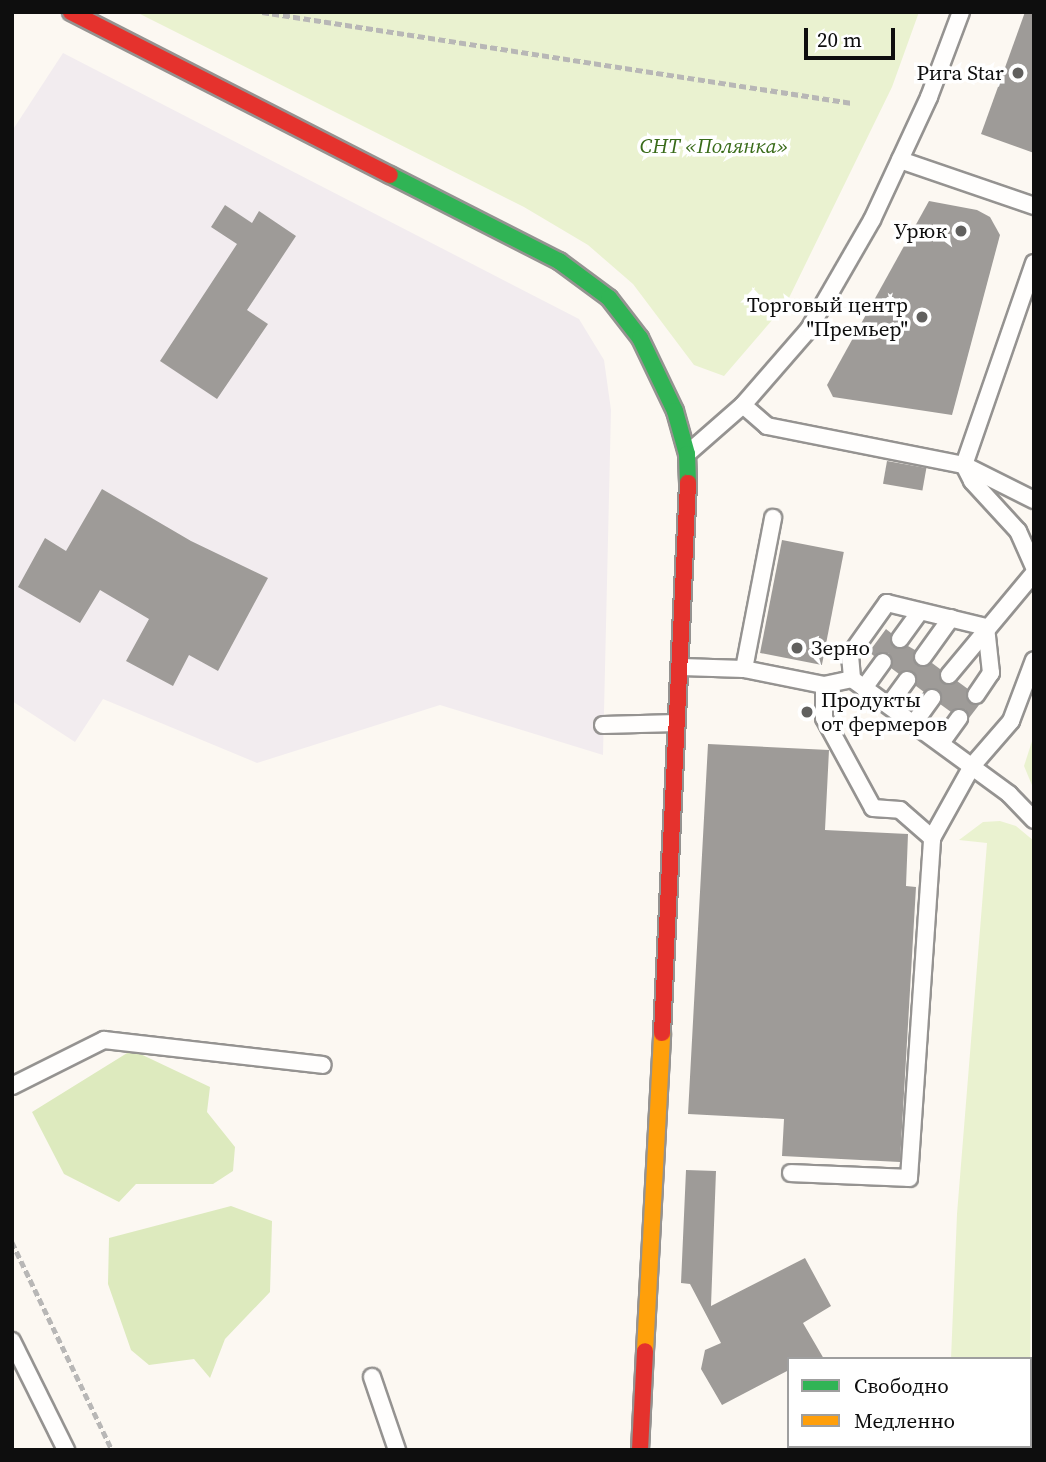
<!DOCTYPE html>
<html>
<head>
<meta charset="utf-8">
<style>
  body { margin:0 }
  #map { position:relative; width:1046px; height:1462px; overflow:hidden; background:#fcf8f2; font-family:"Source Serif 4",serif }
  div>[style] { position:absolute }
  .industrial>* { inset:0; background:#f2ecef }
  .green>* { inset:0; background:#eaf2d0 }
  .forest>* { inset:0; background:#ddeabe }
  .building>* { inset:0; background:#9e9b98; transform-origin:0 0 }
  .path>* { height:4.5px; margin-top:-2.25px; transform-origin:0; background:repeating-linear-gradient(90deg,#b8b7b6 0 7px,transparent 0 10.5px) }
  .roads { filter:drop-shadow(2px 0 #959391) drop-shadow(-2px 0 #959391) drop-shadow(0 2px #959391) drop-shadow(0 -2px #959391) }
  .lane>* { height:16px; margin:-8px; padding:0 8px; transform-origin:8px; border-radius:8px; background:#fffefd }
  .fast>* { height:16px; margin:-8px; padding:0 8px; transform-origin:8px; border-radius:8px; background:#30b455 }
  .slow>* { height:16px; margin:-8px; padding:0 8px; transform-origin:8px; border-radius:8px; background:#ff9f0a }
  .jam>* { height:16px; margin:-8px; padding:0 8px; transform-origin:8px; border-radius:8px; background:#e5322d }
  .dots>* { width:19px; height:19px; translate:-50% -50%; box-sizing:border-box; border:4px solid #fff; border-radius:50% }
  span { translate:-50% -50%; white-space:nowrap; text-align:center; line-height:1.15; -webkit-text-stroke:7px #fff; paint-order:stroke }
  .poi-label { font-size:21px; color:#0e0e0e }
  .right { translate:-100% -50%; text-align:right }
  .left { translate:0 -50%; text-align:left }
  .park-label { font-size:21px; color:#396b19; font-style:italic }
  .frame { position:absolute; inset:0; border:14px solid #0e0e0e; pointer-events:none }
  .legend { position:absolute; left:787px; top:1357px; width:245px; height:91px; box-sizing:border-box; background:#fff; border:2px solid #9f9f9f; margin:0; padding:9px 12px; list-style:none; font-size:21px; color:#0e0e0e }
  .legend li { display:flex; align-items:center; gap:14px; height:35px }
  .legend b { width:35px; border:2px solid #9f9f9f }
  .scale { position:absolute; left:804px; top:28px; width:91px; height:32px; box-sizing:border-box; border:4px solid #0e0e0e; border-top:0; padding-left:9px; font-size:21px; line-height:24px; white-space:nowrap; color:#0e0e0e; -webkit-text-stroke:5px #fff; paint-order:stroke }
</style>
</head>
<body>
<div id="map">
  <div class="industrial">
    <i style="clip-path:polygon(63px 53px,579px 319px,604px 360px,611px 410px,603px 755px,440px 705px,257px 763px,103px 699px,75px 742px,12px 701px,12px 131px)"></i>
  </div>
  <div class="green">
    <i style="clip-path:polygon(136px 12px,919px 12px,892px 87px,786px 304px,724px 376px,694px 365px,633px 284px,588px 245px,524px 207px)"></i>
    <i style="clip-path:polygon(1034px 735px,1034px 790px,1024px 766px)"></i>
    <i style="clip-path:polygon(1000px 821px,1016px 826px,1034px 841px,1030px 1414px,1030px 1359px,951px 1359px,957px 1214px,987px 843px,959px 840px,983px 822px)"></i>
    <i style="clip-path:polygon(947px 1446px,1029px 1446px,947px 1450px)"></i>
  </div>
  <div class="forest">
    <i style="clip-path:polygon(132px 1050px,210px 1087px,207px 1112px,235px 1147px,233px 1171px,213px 1184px,136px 1184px,119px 1202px,64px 1174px,32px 1112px)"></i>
    <i style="clip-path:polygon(231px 1206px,272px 1221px,270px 1292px,225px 1339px,210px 1378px,194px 1359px,149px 1365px,131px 1350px,108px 1284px,109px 1238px)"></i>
  </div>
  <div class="building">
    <i style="clip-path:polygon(1025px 12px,1034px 12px,1034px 153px,981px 134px)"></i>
    <i style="clip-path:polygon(929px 201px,977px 210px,990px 217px,1000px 235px,952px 415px,833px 397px,827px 385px)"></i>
    <i style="clip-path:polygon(225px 205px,252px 223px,259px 211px,296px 236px,247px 310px,268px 324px,217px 399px,160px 361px,237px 244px,211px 227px)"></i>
    <i style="left:887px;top:461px;width:40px;height:23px;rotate:10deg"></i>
    <i style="clip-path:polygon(102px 489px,191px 541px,268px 578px,218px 671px,189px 655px,173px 686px,126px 661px,149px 619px,100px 590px,80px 623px,18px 587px,45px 538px,66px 551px)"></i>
    <i style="left:782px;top:540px;width:63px;height:115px;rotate:11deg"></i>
    <i style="clip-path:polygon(886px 629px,891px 633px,893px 647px,908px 646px,915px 650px,917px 666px,932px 663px,940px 669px,943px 683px,957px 681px,968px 689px,967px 700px,979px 705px,969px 718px,965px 709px,951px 712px,940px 704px,938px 689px,924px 692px,916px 686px,913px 671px,899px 674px,891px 668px,889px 653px,874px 656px,869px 652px)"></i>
    <i style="clip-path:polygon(708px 744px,829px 750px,825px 830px,908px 834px,906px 886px,916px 887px,900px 1162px,782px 1156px,784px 1119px,688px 1114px)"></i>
    <i style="clip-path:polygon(686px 1170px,716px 1171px,711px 1306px,805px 1258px,831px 1306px,803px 1323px,824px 1359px,789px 1359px,789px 1370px,722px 1405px,701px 1369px,705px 1350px,721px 1343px,690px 1284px,681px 1283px)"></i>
  </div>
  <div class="path">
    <i style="left:262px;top:12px;width:597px;rotate:8.77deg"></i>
    <i style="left:12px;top:1242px;width:231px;rotate:64.3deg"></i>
  </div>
  <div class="roads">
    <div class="lane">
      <i style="left:900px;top:160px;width:142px;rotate:18.9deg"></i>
      <i style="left:1034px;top:263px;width:214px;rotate:109.1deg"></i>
      <i style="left:964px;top:465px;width:18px;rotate:63deg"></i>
      <i style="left:972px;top:481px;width:68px;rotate:47.4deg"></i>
      <i style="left:1018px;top:531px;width:39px;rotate:66deg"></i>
      <i style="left:743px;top:405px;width:32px;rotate:41deg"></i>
      <i style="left:767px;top:426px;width:201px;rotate:11.2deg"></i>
      <i style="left:964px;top:465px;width:78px;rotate:26.6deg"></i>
      <i style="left:687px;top:454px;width:74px;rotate:-41.2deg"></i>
      <i style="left:743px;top:405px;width:101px;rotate:-49deg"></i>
      <i style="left:809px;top:329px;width:126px;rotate:-60deg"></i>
      <i style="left:872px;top:220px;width:136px;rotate:-65.1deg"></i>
      <i style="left:929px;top:97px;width:91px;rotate:-69.4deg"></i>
      <i style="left:986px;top:627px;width:102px;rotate:-166.4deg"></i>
      <i style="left:887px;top:603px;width:64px;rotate:125.4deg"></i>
      <i style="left:850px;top:655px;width:24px;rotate:85deg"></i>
      <i style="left:852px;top:679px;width:195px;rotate:36.2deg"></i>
      <i style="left:1009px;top:794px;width:36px;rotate:46deg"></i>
      <i style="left:900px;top:639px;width:34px;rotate:-54deg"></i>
      <i style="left:923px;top:657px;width:48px;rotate:-54.3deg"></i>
      <i style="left:682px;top:667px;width:62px;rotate:1.8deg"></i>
      <i style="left:744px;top:669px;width:82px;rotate:11.3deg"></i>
      <i style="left:824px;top:685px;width:29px;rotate:-12deg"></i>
      <i style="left:744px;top:669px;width:154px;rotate:-79.1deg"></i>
      <i style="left:949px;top:675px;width:133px;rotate:-50.2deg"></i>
      <i style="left:824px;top:685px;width:33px;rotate:90deg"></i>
      <i style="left:824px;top:718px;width:102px;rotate:61.4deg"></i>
      <i style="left:873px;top:808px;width:27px;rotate:4deg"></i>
      <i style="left:900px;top:810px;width:43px;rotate:41.2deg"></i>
      <i style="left:864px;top:688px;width:32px;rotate:-54deg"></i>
      <i style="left:976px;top:695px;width:27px;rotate:-56deg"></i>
      <i style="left:991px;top:673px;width:46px;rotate:-96.2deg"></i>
      <i style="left:889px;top:705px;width:31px;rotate:-54deg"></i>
      <i style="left:914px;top:723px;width:31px;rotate:-54deg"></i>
      <i style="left:603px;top:725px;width:74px;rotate:-1.5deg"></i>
      <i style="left:941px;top:743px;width:31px;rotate:-54deg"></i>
      <i style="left:12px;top:1086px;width:103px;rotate:-26.6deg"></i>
      <i style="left:104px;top:1040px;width:220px;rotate:6.5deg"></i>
      <i style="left:791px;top:1173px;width:118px;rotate:2.4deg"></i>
      <i style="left:909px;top:1178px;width:341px;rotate:-86.1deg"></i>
      <i style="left:932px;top:838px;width:82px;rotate:-60.9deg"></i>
      <i style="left:972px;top:766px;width:60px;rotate:-49.1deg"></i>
      <i style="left:1011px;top:721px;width:65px;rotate:-69.3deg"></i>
      <i style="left:12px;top:1341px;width:122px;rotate:63.6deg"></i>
      <i style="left:372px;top:1377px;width:77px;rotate:71.1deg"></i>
    </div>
    <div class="fast">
      <i style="left:390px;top:175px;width:190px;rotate:27deg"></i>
      <i style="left:559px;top:261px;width:62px;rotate:36.5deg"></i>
      <i style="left:609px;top:298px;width:51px;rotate:52.2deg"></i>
      <i style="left:640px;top:338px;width:81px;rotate:64.4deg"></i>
      <i style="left:675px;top:411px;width:45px;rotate:74.4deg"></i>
      <i style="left:687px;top:454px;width:29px;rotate:88deg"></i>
    </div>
    <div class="slow">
      <i style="left:645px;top:1351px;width:318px;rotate:-86.9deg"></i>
    </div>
    <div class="jam">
      <i style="left:71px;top:12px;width:358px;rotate:27.1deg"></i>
      <i style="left:662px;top:1033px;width:551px;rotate:-87.29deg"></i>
      <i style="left:640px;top:1450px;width:99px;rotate:-87.1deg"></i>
    </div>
  </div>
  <div class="dots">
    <i style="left:1018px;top:73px;background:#61605e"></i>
    <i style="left:961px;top:231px;background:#61605e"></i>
    <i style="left:922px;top:317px;background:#61605e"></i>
    <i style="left:797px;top:648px;background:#61605e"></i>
    <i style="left:807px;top:712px;background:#61605e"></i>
  </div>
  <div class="poi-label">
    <span class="right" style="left:1004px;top:73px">Рига Star</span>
    <span class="right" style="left:947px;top:231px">Урюк</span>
    <span class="right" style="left:908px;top:317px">Торговый центр<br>"Премьер"</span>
    <span class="left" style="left:811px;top:648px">Зерно</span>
    <span class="left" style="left:821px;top:712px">Продукты<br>от фермеров</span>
  </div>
  <div class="park-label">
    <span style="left:714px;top:146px">СНТ «Полянка»</span>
  </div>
  <div class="frame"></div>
  <ul class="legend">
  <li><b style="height:9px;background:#30b455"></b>Свободно</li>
  <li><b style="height:9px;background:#ff9f0a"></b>Медленно</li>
  </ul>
  <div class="scale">20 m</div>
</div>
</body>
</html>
